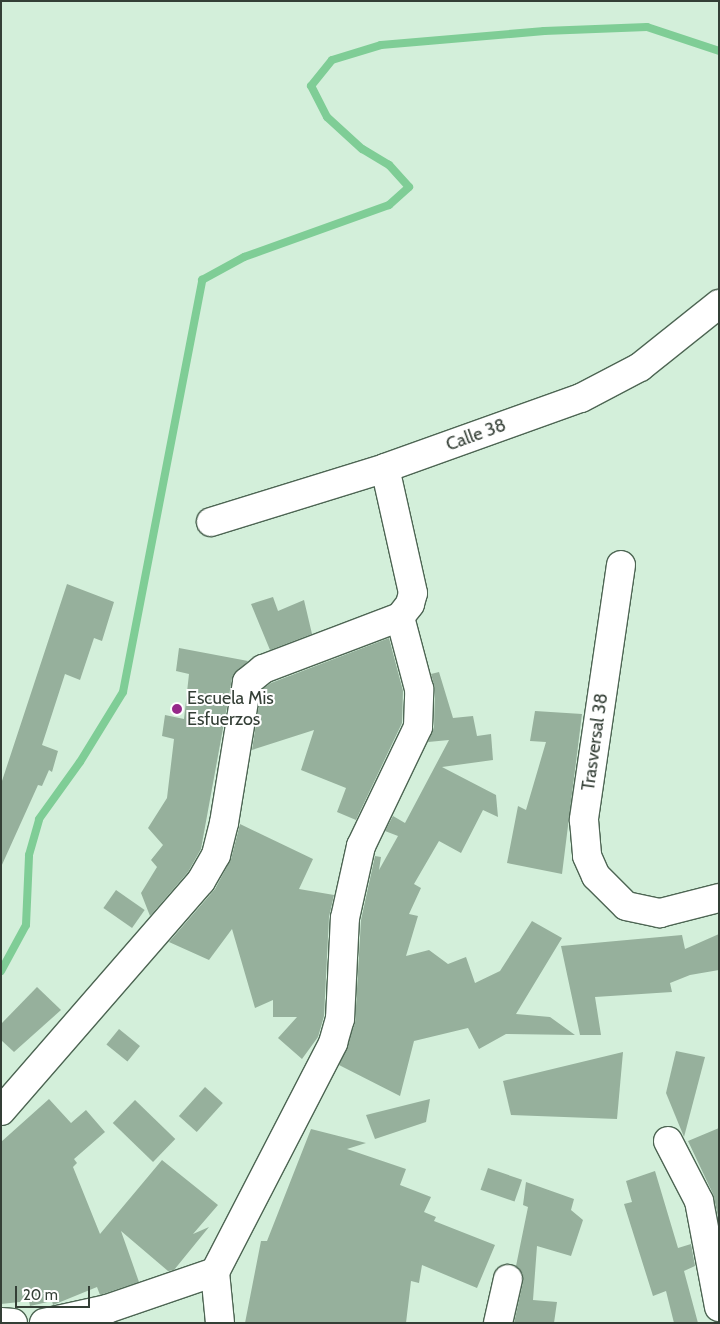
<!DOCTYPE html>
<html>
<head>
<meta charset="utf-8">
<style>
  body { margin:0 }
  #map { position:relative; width:720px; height:1324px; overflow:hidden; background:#d3efda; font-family:Cabin,sans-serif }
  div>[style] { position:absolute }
  .stream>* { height:8px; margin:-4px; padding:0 4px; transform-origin:4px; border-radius:4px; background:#7fcd96 }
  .building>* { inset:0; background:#96b09c; transform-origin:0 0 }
  .roads { filter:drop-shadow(1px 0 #4d6553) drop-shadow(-1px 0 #4d6553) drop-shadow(0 1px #4d6553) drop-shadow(0 -1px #4d6553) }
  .minor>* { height:28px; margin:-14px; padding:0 14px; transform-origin:14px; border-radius:14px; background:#fff }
  .dots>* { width:14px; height:14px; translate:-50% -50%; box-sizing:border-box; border:2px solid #fff; border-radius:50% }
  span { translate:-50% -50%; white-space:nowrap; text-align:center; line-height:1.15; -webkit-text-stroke:4px #fff; paint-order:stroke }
  .street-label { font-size:18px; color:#343f36 }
  .poi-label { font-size:18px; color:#343f36 }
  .left { translate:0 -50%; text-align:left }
  .frame { position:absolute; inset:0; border:2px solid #343f36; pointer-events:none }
  .scale { position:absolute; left:15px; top:1286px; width:75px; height:22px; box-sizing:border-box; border:2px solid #343f36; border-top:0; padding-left:6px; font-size:15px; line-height:18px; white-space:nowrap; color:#343f36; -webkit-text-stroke:4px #fff; paint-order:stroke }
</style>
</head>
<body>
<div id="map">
  <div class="stream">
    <i style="left:1px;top:971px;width:52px;rotate:-61.5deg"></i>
    <i style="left:26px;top:925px;width:70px;rotate:-87.5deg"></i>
    <i style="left:29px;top:855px;width:37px;rotate:-74deg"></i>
    <i style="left:39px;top:819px;width:70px;rotate:-54.3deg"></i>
    <i style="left:80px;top:762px;width:82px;rotate:-58.4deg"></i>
    <i style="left:123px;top:692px;width:420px;rotate:-79.1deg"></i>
    <i style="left:202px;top:280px;width:48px;rotate:-28.7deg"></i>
    <i style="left:244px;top:257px;width:154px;rotate:-19.7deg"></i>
    <i style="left:389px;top:205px;width:27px;rotate:-42deg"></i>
    <i style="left:409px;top:187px;width:30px;rotate:-132deg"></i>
    <i style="left:389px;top:165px;width:31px;rotate:-149deg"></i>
    <i style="left:362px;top:149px;width:47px;rotate:-137.6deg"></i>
    <i style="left:327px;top:117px;width:35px;rotate:-117deg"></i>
    <i style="left:311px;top:86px;width:33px;rotate:-51deg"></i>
    <i style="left:332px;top:60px;width:51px;rotate:-17deg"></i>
    <i style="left:381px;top:45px;width:164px;rotate:-4.9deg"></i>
    <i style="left:544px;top:31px;width:103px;rotate:-2.2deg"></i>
    <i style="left:647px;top:27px;width:76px;rotate:18.4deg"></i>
  </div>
  <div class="building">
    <i style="clip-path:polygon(67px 584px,114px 602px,102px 641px,94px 638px,80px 680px,65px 674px,42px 745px,58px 751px,52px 772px,49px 770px,42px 786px,38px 785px,1px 867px,1px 784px)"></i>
    <i style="clip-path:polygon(273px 597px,278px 611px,304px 600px,312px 634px,270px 650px,251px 604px)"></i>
    <i style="clip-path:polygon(389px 638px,403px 691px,402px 723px,356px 820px,337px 812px,346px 788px,301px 770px,314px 730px,252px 750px,261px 690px,271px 683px)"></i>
    <i style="clip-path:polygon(179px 648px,248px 661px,232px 679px,201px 849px,188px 872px,150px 916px,141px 893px,157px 867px,151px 860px,163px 845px,148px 828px,167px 798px,174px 739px,162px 736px,165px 715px,184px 719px,189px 674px,176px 671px)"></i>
    <i style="clip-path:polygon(439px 672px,453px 718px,473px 716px,477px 736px,491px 734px,493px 760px,442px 767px,496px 795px,498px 817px,483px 810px,461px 853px,439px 841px,414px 884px,421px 888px,409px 914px,418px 916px,406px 956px,429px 950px,448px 964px,466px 957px,475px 983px,500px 971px,532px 921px,562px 938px,516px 1014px,550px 1017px,575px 1035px,506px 1034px,479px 1049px,468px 1028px,414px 1041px,400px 1096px,339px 1065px,355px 1023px,361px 920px,375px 856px,381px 857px,379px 870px,398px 836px,385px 831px,393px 816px,405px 823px,449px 740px,428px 742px,434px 727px,435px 689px,431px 674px)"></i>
    <i style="clip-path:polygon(535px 711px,582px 714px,562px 874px,507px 863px,518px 806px,526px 810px,546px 742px,530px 741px)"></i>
    <i style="clip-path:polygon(240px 824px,313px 859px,299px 889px,334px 895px,329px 917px,324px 1016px,318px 1037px,302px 1059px,278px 1038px,297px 1017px,273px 1017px,273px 1000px,255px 1008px,232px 929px,209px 960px,169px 942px,215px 889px,231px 859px)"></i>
    <i style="left:116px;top:890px;width:35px;height:22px;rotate:35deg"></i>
    <i style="clip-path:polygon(719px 934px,719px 970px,690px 975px,670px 983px,672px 992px,595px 997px,601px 1035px,580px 1035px,561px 946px,682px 935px,685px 949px)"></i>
    <i style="clip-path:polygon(37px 987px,61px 1010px,14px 1052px,1px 1040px,1px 1024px)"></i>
    <i style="left:119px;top:1029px;width:27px;height:20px;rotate:39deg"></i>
    <i style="clip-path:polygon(676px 1051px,705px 1057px,684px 1137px,666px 1093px)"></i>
    <i style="clip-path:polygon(623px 1052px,617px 1119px,511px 1115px,503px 1081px)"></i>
    <i style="left:205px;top:1087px;width:24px;height:39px;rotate:42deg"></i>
    <i style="clip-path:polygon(49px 1099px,71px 1123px,86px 1110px,105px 1132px,74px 1159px,77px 1163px,73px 1167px,100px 1234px,162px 1160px,218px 1205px,193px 1234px,209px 1227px,174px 1270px,168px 1271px,121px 1231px,139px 1282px,100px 1295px,97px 1287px,53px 1305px,52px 1301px,30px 1306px,29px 1301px,1px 1304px,1px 1142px)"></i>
    <i style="clip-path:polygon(430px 1099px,426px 1122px,375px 1139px,366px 1115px)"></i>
    <i style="left:135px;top:1100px;width:56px;height:32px;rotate:44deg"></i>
    <i style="clip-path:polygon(719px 1128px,719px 1221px,713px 1194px,688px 1141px)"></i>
    <i style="clip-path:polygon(311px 1129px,366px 1143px,347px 1149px,406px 1169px,400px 1185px,431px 1197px,424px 1212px,436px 1217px,434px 1221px,495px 1245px,477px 1288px,422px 1265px,419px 1283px,411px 1281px,406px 1323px,245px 1323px,261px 1241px,267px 1241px)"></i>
    <i style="left:488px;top:1168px;width:36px;height:23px;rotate:19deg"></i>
    <i style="clip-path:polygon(655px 1171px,678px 1248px,691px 1244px,695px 1266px,684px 1271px,698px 1323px,674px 1323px,666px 1291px,653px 1296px,624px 1204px,632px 1202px,626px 1181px)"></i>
    <i style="clip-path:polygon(526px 1182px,574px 1199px,571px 1210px,583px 1220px,571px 1256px,537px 1246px,533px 1300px,557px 1302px,554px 1323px,514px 1323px,523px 1282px,523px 1274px,516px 1266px,528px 1207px,523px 1205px)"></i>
  </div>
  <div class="roads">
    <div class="minor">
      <i style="left:211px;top:522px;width:182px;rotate:-17.2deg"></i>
      <i style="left:385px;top:468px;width:208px;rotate:-19.7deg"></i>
      <i style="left:581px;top:398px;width:67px;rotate:-27.7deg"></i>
      <i style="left:640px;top:367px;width:101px;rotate:-38.6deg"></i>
      <i style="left:621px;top:565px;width:258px;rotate:98.3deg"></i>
      <i style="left:584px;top:820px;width:36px;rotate:85deg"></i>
      <i style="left:587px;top:856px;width:22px;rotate:66deg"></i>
      <i style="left:596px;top:876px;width:42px;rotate:45deg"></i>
      <i style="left:626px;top:906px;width:35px;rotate:12deg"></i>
      <i style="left:660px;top:913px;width:61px;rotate:-14.3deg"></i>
      <i style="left:1px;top:1111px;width:305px;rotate:-49deg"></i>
      <i style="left:201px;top:881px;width:30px;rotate:-60deg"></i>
      <i style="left:216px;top:855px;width:33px;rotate:-76deg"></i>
      <i style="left:224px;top:823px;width:143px;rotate:-80.7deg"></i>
      <i style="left:247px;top:682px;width:21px;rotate:-39deg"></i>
      <i style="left:263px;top:669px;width:147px;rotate:-20.8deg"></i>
      <i style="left:668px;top:1141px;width:68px;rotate:62.7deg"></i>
      <i style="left:699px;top:1201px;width:108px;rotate:79.3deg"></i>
      <i style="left:215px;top:1272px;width:51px;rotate:84.4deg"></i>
      <i style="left:1px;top:1322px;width:12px;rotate:5deg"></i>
      <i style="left:44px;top:1323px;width:65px;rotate:-12.5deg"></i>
      <i style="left:107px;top:1309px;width:114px;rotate:-18.9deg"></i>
      <i style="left:215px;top:1272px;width:258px;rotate:-62.7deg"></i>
      <i style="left:333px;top:1043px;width:25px;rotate:-74deg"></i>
      <i style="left:340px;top:1019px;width:101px;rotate:-87.2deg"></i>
      <i style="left:345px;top:918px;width:74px;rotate:-77.5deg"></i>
      <i style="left:361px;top:846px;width:132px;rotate:-64.4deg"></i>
      <i style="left:418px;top:727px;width:38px;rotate:-88deg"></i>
      <i style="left:419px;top:689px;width:74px;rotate:-104.8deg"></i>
      <i style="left:400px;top:617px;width:16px;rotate:-52deg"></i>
      <i style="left:410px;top:604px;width:11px;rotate:-75deg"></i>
      <i style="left:413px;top:593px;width:128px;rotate:-102.6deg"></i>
      <i style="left:498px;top:1323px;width:45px;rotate:-77.2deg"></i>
    </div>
  </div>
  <div class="dots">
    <i style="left:177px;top:709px;background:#96298a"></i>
  </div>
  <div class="street-label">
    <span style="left:476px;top:435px;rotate:-20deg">Calle 38</span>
    <span style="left:595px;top:742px;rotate:-82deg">Trasversal 38</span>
  </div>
  <div class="poi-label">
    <span class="left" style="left:187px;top:709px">Escuela Mis<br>Esfuerzos</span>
  </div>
  <div class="frame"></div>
  <div class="scale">20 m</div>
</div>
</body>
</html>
